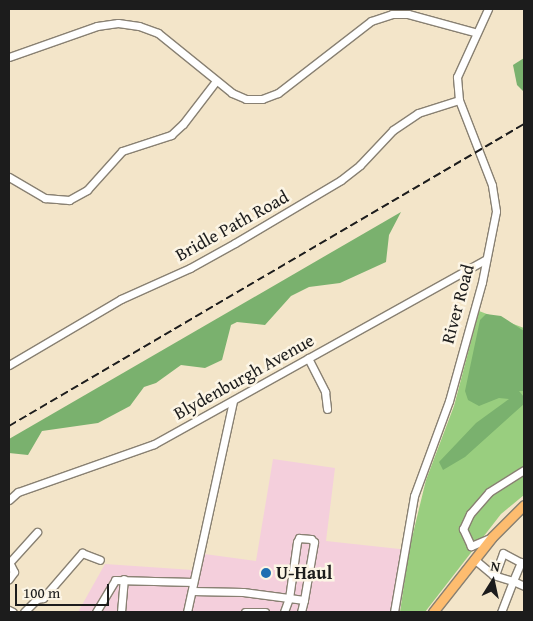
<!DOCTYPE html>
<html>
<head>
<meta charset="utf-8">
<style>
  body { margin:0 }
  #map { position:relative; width:533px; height:621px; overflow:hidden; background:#f3e5c9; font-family:"Gentium Book Plus",serif }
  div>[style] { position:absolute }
  .built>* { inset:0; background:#f4cfdc }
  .green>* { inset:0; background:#99ce7f }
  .forest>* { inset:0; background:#7ab16e }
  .roads { filter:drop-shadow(1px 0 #888072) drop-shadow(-1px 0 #888072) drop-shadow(0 1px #888072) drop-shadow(0 -1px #888072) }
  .minor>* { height:7px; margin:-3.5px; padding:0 3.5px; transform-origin:3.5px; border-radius:3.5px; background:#fff }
  .major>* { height:9px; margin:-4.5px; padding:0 4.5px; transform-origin:4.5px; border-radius:4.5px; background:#fdbc6f }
  .rail>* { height:2px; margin-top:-1px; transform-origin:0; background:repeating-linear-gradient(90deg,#1c1c1c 0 8px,transparent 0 12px) }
  .dots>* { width:14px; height:14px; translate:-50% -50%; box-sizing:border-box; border:2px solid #fcf5e5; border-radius:50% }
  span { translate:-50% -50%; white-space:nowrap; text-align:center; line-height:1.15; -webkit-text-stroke:5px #fcf5e5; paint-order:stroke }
  .street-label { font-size:18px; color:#1c1c1c }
  .poi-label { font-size:18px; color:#1c1c1c; font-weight:700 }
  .left { translate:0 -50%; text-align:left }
  .frame { position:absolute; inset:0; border:10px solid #1c1c1c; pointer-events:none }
  .north { position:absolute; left:468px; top:556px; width:50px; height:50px; -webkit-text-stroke:4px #fcf5e5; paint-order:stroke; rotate:10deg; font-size:14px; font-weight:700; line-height:20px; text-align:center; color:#1c1c1c }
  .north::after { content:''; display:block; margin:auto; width:18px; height:22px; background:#1c1c1c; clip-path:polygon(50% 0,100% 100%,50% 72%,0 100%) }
  .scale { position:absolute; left:15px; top:584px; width:94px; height:22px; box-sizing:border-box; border:2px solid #1c1c1c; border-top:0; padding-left:6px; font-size:15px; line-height:18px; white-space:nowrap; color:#1c1c1c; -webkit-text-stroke:4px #fcf5e5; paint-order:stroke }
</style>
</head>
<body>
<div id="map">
  <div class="built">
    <i style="clip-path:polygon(273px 459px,335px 468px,326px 541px,409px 550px,400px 612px,78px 612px,105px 564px,193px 570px,197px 553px,256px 561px)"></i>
  </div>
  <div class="green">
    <i style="clip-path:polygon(479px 311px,524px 328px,524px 495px,501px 514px,425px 612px,400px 612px,409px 550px,426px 480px,454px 406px)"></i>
  </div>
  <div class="forest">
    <i style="clip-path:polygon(524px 58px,524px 92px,517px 85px,513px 65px)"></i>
    <i style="clip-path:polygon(401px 212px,389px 235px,386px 262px,340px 283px,309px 287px,291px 296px,265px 325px,237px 322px,231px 325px,222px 360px,205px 368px,181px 365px,156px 383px,144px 387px,130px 406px,98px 423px,42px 431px,28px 455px,9px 453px,9px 439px)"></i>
    <i style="clip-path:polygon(486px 314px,501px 316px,524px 331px,524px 391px,519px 391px,524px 397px,524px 404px,465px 457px,443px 470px,439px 462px,476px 423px,509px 399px,499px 398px,479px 406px,468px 400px,465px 391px,480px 320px)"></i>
  </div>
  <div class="roads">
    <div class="minor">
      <i style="left:9px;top:57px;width:93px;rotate:-19.4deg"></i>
      <i style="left:97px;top:26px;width:21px;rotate:-8deg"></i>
      <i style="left:118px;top:23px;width:21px;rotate:8deg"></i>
      <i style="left:139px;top:26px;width:20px;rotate:20deg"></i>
      <i style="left:158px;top:33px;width:95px;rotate:39deg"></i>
      <i style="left:232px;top:93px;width:15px;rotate:23deg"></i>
      <i style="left:246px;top:99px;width:16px"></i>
      <i style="left:262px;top:99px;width:17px;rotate:-21deg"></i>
      <i style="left:278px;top:93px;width:118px;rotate:-37.7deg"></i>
      <i style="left:371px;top:21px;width:22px;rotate:-18deg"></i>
      <i style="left:392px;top:14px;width:16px"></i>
      <i style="left:408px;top:14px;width:68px;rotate:15.3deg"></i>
      <i style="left:9px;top:177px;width:42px;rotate:30.3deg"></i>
      <i style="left:45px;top:198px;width:24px;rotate:5deg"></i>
      <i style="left:69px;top:200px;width:21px;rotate:-29deg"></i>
      <i style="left:87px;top:190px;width:52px;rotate:-48.1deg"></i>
      <i style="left:122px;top:151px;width:52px;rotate:-18.1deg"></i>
      <i style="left:171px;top:135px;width:16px;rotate:-43deg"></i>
      <i style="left:183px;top:124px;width:54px;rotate:-52.5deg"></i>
      <i style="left:308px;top:358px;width:38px;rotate:63deg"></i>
      <i style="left:325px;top:392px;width:17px;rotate:83deg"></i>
      <i style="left:9px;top:365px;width:130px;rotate:-30.5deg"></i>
      <i style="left:121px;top:299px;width:76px;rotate:-24.2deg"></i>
      <i style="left:190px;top:268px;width:51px;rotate:-29.1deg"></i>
      <i style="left:235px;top:243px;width:123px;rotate:-30.7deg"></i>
      <i style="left:341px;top:180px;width:24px;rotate:-38deg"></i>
      <i style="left:360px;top:165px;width:48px;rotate:-46.7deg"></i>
      <i style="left:393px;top:130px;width:30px;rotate:-34deg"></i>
      <i style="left:418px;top:113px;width:43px;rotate:-17.6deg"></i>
      <i style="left:9px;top:500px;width:12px;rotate:-42deg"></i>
      <i style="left:18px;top:492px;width:144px;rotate:-19.4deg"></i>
      <i style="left:154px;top:444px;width:379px;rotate:-29.1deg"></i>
      <i style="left:490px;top:538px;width:21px;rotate:157deg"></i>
      <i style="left:471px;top:546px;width:19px;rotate:-115deg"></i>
      <i style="left:463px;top:529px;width:17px;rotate:-65deg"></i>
      <i style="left:470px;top:514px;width:29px;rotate:-49deg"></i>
      <i style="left:489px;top:492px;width:41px;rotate:-32.2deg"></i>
      <i style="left:474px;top:559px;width:25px;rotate:40deg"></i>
      <i style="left:493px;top:575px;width:21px;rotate:17deg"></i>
      <i style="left:513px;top:581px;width:33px;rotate:111deg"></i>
      <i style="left:9px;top:562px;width:11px;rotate:63deg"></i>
      <i style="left:14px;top:572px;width:9px;rotate:126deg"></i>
      <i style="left:521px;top:562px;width:21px;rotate:113deg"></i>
      <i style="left:513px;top:581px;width:12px;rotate:24deg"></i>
      <i style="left:9px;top:563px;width:42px;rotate:-47.9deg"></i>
      <i style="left:495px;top:575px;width:23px;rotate:-70deg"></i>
      <i style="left:503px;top:553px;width:24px;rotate:28deg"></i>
      <i style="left:192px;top:591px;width:51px;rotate:1.1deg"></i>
      <i style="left:243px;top:592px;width:46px;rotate:7.4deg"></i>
      <i style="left:289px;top:598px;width:15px;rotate:8deg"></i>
      <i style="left:304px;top:600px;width:59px;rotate:-80.2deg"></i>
      <i style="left:314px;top:542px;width:4px;rotate:-135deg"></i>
      <i style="left:311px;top:539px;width:12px;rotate:-175deg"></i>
      <i style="left:299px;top:538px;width:4px;rotate:117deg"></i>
      <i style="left:297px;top:542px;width:57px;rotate:98.1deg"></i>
      <i style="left:289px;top:598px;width:15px;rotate:110deg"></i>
      <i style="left:9px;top:610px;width:4px;rotate:27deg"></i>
      <i style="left:24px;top:612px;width:18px;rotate:-45deg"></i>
      <i style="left:37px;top:599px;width:6px;rotate:-9deg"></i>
      <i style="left:43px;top:598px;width:60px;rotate:-49.1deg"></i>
      <i style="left:82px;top:553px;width:19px;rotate:21deg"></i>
      <i style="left:96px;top:612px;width:37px;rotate:-59deg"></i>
      <i style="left:115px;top:580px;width:78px;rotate:1.5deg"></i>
      <i style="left:121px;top:612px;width:33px;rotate:-85deg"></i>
      <i style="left:187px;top:612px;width:216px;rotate:-77.7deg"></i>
      <i style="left:245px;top:612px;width:20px"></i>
      <i style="left:301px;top:612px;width:12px;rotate:-76deg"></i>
      <i style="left:394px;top:612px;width:118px;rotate:-80.2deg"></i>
      <i style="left:414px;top:496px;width:101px;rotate:-69.8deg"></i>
      <i style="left:449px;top:401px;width:123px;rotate:-74.5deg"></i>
      <i style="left:482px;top:282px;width:72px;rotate:-78.8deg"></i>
      <i style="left:496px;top:211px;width:26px;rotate:-99deg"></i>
      <i style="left:492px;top:185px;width:91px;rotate:-111.2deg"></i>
      <i style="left:459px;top:100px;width:23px;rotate:-95deg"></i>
      <i style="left:457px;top:77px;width:75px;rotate:-65.5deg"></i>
    </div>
    <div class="major">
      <i style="left:433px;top:612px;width:95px;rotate:-51.8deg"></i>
      <i style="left:492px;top:537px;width:45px;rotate:-45deg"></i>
    </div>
  </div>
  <div class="rail">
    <i style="left:9px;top:426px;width:597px;rotate:-30.39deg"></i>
  </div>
  <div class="dots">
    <i style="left:266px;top:573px;background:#1f6fb2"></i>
  </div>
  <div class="street-label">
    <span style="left:232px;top:226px;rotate:-29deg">Bridle Path Road</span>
    <span style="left:458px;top:304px;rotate:-75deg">River Road</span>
    <span style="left:244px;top:377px;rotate:-29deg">Blydenburgh Avenue</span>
  </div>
  <div class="poi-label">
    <span class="left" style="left:276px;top:573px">U-Haul</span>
  </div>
  <div class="frame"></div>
  <div class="north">N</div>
  <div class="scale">100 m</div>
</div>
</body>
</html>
